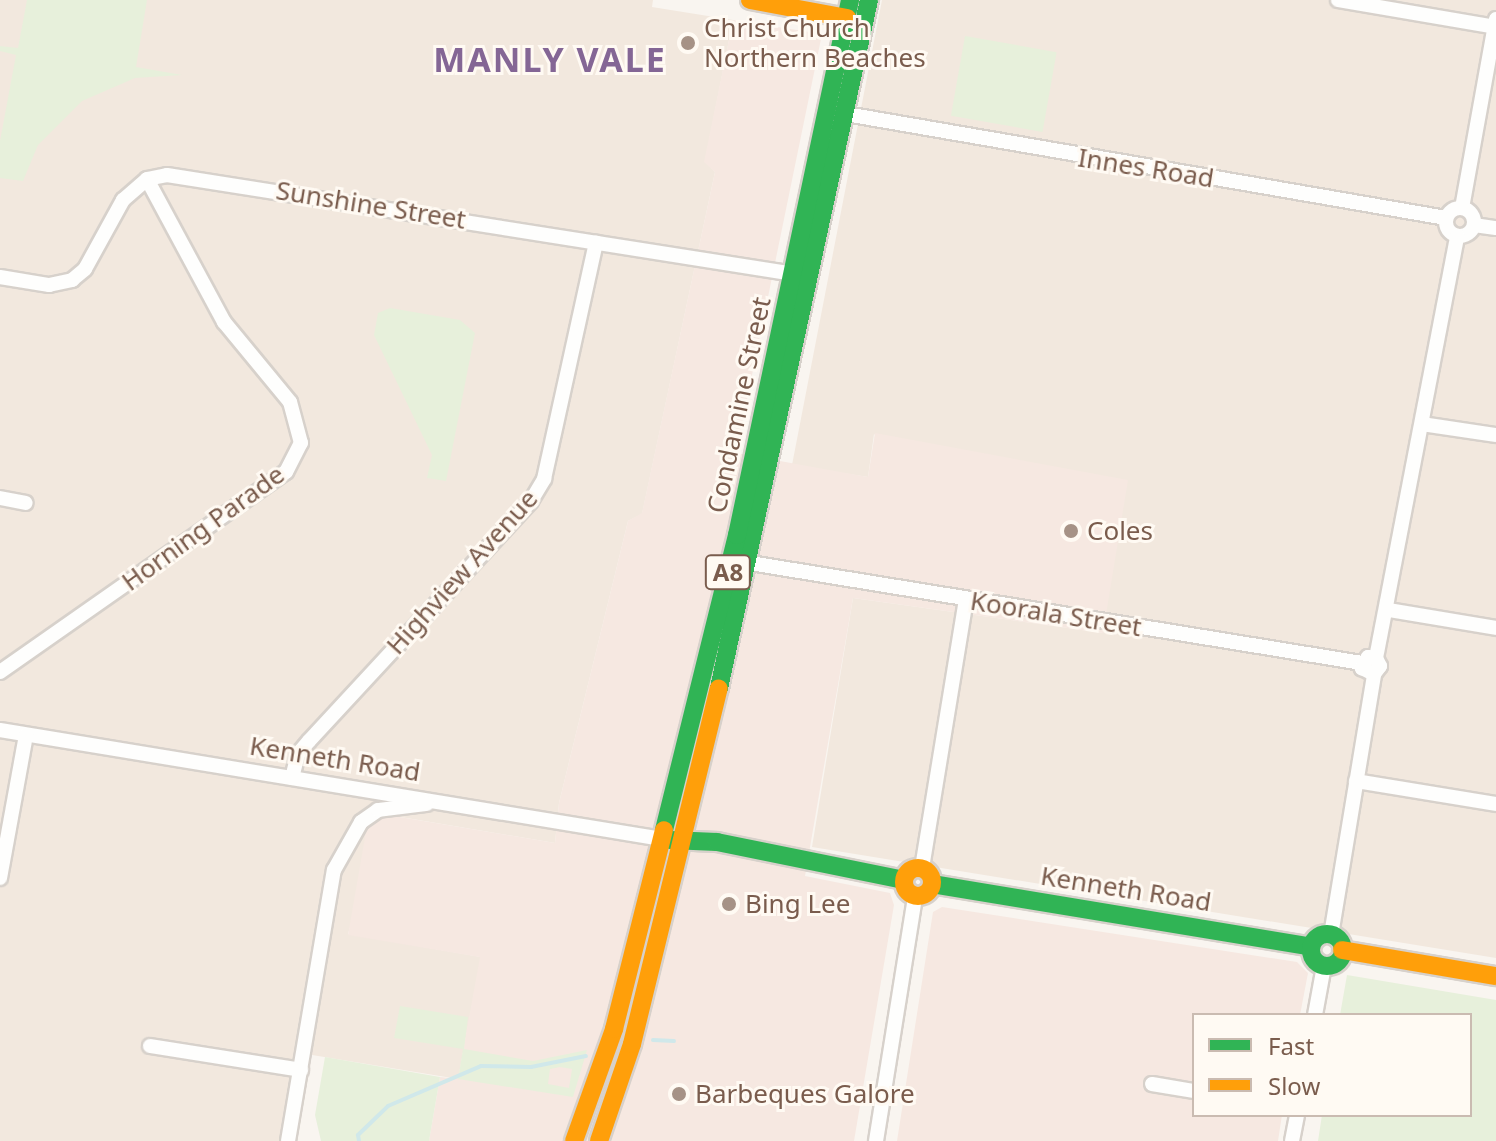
<!DOCTYPE html>
<html>
<head>
<meta charset="utf-8">
<style>
  body { margin:0 }
  #map { position:relative; width:1496px; height:1141px; overflow:hidden; background:#f9f5f0; font-family:"Noto Sans",sans-serif }
  div>[style] { position:absolute }
  .residential>* { inset:0; background:#f2e8de }
  .commercial>* { inset:0; background:#f6e8e1 }
  .green>* { inset:0; background:#e7f0db; transform-origin:0 0 }
  .stream>* { height:4px; margin:-2px; padding:0 2px; transform-origin:2px; border-radius:2px; background:#d0e8ea }
  .roads { filter:drop-shadow(2px 0 #d7d1cb) drop-shadow(-2px 0 #d7d1cb) drop-shadow(0 2px #d7d1cb) drop-shadow(0 -2px #d7d1cb) }
  .street>* { height:14px; margin:-7px; padding:0 7px; transform-origin:7px; border-radius:7px; background:#fefefd }
  .street>.ring { margin:-7px; padding:0; box-sizing:content-box; background:none; border:14px solid #fefefd; border-radius:50% }
  .fast>* { height:18px; margin:-9px; padding:0 9px; transform-origin:9px; border-radius:9px; background:#30b455 }
  .fast>.ring { margin:-9px; padding:0; box-sizing:content-box; background:none; border:18px solid #30b455; border-radius:50% }
  .slow>* { height:18px; margin:-9px; padding:0 9px; transform-origin:9px; border-radius:9px; background:#ff9f0a }
  .slow>.ring { margin:-9px; padding:0; box-sizing:content-box; background:none; border:18px solid #ff9f0a; border-radius:50% }
  .dots>* { width:22px; height:22px; translate:-50% -50%; box-sizing:border-box; border:4px solid #fffaf3; border-radius:50% }
  span { translate:-50% -50%; white-space:nowrap; text-align:center; line-height:1.15; -webkit-text-stroke:6px #fffaf3; paint-order:stroke }
  .shield-label span { padding:2px 6px; background:#fffaf3; border:2px solid; border-radius:6px; -webkit-text-stroke-width:0 }
  .shield-label { font-size:24px; color:#7a5c4d; font-weight:700 }
  .poi-label { font-size:26px; color:#7a5c4d }
  .left { translate:0 -50%; text-align:left }
  .street-label { font-size:26px; color:#7a5c4d }
  .district-label { font-size:34px; color:#846695; font-weight:700; letter-spacing:2px }
  .legend { position:absolute; left:1192px; top:1013px; width:280px; height:104px; box-sizing:border-box; background:#fffaf3; border:2px solid #cabbb1; margin:0; padding:10px 14px; list-style:none; font-size:24px; color:#7a5c4d }
  .legend li { display:flex; align-items:center; gap:16px; height:40px }
  .legend b { width:40px; border:2px solid #cabbb1 }
</style>
</head>
<body>
<div id="map">
  <div class="residential">
    <i style="clip-path:polygon(0 0,653px 0,652px 7px,733px 20px,705px 161px,715px 172px,642px 514px,628px 521px,559px 803px,555px 843px,383px 814px,348px 934px,481px 957px,458px 1079px,300px 1053px,282px 1141px,0 1141px)"></i>
    <i style="clip-path:polygon(882px 0,1496px 0,1496px 958px,812px 847px,853px 598px,1103px 633px,874px 434px,868px 477px,792px 465px)"></i>
  </div>
  <div class="commercial">
    <i style="clip-path:polygon(733px 20px,822px 34px,736px 453px,868px 477px,875px 433px,1128px 480px,1103px 633px,853px 598px,805px 876px,890px 893px,894px 905px,854px 1141px,429px 1141px,440px 1077px,458px 1079px,480px 957px,348px 935px,368px 820px,382px 814px,555px 843px,559px 803px,628px 521px,642px 513px,715px 172px,704px 162px)"></i>
    <i style="clip-path:polygon(942px 907px,1297px 962px,1308px 973px,1300px 1015px,1194px 1015px,1194px 1115px,1282px 1115px,1278px 1141px,897px 1141px,933px 912px)"></i>
  </div>
  <div class="green">
    <i style="clip-path:polygon(27px 0,147px 0,136px 67px,182px 75px,135px 78px,82px 101px,38px 145px,23px 181px,0 178px,0 141px,16px 55px,0 51px,0 46px,18px 48px)"></i>
    <i style="left:965px;top:36px;width:93px;height:81px;rotate:10deg"></i>
    <i style="clip-path:polygon(390px 308px,460px 320px,475px 333px,446px 481px,427px 478px,432px 455px,374px 335px,378px 313px)"></i>
    <i style="clip-path:polygon(1347px 975px,1496px 1000px,1496px 1141px,1318px 1141px,1322px 1115px,1470px 1115px,1470px 1015px,1340px 1015px)"></i>
    <i style="clip-path:polygon(evenodd,400px 1006px,468px 1017px,464px 1049px,533px 1061px,587px 1050px,573px 1097px,458px 1079px,463px 1049px,394px 1038px,400px 1006px,560px 1067px,572px 1069px,569px 1088px,548px 1084px,550px 1069px,560px 1067px)"></i>
    <i style="clip-path:polygon(325px 1057px,440px 1077px,429px 1141px,321px 1141px,315px 1115px)"></i>
  </div>
  <div class="stream">
    <i style="left:653px;top:1040px;width:21px;rotate:3deg"></i>
    <i style="left:359px;top:1141px;width:6px;rotate:-99deg"></i>
    <i style="left:358px;top:1135px;width:42px;rotate:-44deg"></i>
    <i style="left:388px;top:1106px;width:101px;rotate:-23.3deg"></i>
    <i style="left:481px;top:1066px;width:50px;rotate:1.1deg"></i>
    <i style="left:531px;top:1067px;width:56px;rotate:-11.3deg"></i>
  </div>
  <div class="roads">
    <div class="street">
      <i style="left:1338px;top:0;width:160px;rotate:9.7deg"></i>
      <i style="left:846px;top:114px;width:609px;rotate:9.83deg"></i>
      <i style="left:1462px;top:208px;width:192px;rotate:-79.8deg"></i>
      <i class="ring" style="left:1446px;top:208px;width:14px;height:14px"></i>
      <i style="left:1474px;top:225px;width:22px;rotate:8deg"></i>
      <i style="left:0;top:277px;width:50px;rotate:9.3deg"></i>
      <i style="left:49px;top:285px;width:24px;rotate:-12deg"></i>
      <i style="left:72px;top:280px;width:17px;rotate:-40deg"></i>
      <i style="left:85px;top:269px;width:79px;rotate:-61.2deg"></i>
      <i style="left:123px;top:200px;width:32px;rotate:-41deg"></i>
      <i style="left:147px;top:179px;width:20px;rotate:-11deg"></i>
      <i style="left:167px;top:175px;width:635px;rotate:8.97deg"></i>
      <i style="left:1422px;top:424px;width:75px;rotate:8.5deg"></i>
      <i style="left:0;top:498px;width:26px;rotate:11deg"></i>
      <i style="left:750px;top:563px;width:620px;rotate:9.28deg"></i>
      <i style="left:1389px;top:610px;width:109px;rotate:9.5deg"></i>
      <i style="left:1376px;top:658px;width:430px;rotate:-79.1deg"></i>
      <i style="left:0;top:672px;width:349px;rotate:-35deg"></i>
      <i style="left:286px;top:472px;width:33px;rotate:-63deg"></i>
      <i style="left:301px;top:443px;width:42px;rotate:-105deg"></i>
      <i style="left:290px;top:402px;width:104px;rotate:-129.5deg"></i>
      <i style="left:224px;top:322px;width:162px;rotate:-118.3deg"></i>
      <i style="left:0;top:730px;width:671px;rotate:9.35deg"></i>
      <i style="left:292px;top:778px;width:25px;rotate:-76deg"></i>
      <i style="left:298px;top:754px;width:17px;rotate:-50deg"></i>
      <i style="left:309px;top:741px;width:327px;rotate:-47.2deg"></i>
      <i style="left:531px;top:501px;width:26px;rotate:-59deg"></i>
      <i style="left:544px;top:479px;width:242px;rotate:-77.6deg"></i>
      <i style="left:1356px;top:781px;width:142px;rotate:9.3deg"></i>
      <i style="left:922px;top:868px;width:272px;rotate:-80.7deg"></i>
      <i style="left:0;top:878px;width:145px;rotate:-79.7deg"></i>
      <i style="left:1331px;top:935px;width:265px;rotate:-80.6deg"></i>
      <i style="left:1374px;top:674px;width:10px;rotate:-53deg"></i>
      <i style="left:1380px;top:666px;width:9px;rotate:-117deg"></i>
      <i style="left:1376px;top:658px;width:8px;rotate:-173deg"></i>
      <i style="left:1368px;top:657px;width:13px;rotate:119deg"></i>
      <i style="left:1362px;top:668px;width:13px;rotate:27deg"></i>
      <i style="left:1315px;top:1015px;width:50px;rotate:-79.6deg"></i>
      <i style="left:150px;top:1046px;width:153px;rotate:9deg"></i>
      <i style="left:1152px;top:1084px;width:43px;rotate:9.5deg"></i>
      <i style="left:288px;top:1141px;width:275px;rotate:-80.4deg"></i>
      <i style="left:334px;top:870px;width:55px;rotate:-60.6deg"></i>
      <i style="left:361px;top:822px;width:21px;rotate:-35deg"></i>
      <i style="left:378px;top:810px;width:49px;rotate:-7deg"></i>
      <i style="left:876px;top:1141px;width:247px;rotate:-80.9deg"></i>
      <i style="left:1292px;top:1141px;width:26px;rotate:-79deg"></i>
    </div>
    <div class="fast">
      <i style="left:719px;top:688px;width:704px;rotate:-77.7deg"></i>
      <i style="left:664px;top:830px;width:304px;rotate:-76.1deg"></i>
      <i style="left:737px;top:535px;width:547px;rotate:-78.07deg"></i>
      <i style="left:670px;top:840px;width:47px;rotate:2.4deg"></i>
      <i style="left:717px;top:842px;width:190px;rotate:11.5deg"></i>
      <i style="left:932px;top:884px;width:384px;rotate:9.4deg"></i>
      <i class="ring" style="left:1311px;top:934px;width:14px;height:14px"></i>
    </div>
    <div class="slow">
      <i style="left:750px;top:0;width:99px;rotate:10.5deg"></i>
      <i class="ring" style="left:904px;top:868px;width:10px;height:10px"></i>
      <i style="left:1342px;top:950px;width:156px;rotate:9.6deg"></i>
      <i style="left:574px;top:1141px;width:119px;rotate:-70.3deg"></i>
      <i style="left:614px;top:1029px;width:205px;rotate:-75.9deg"></i>
      <i style="left:599px;top:1141px;width:102px;rotate:-71.2deg"></i>
      <i style="left:632px;top:1044px;width:366px;rotate:-76.3deg"></i>
    </div>
  </div>
  <div class="dots">
    <i style="left:688px;top:43px;background:#a69286"></i>
    <i style="left:1071px;top:531px;background:#a69286"></i>
    <i style="left:729px;top:904px;background:#a69286"></i>
    <i style="left:679px;top:1094px;background:#a69286"></i>
  </div>
  <div class="shield-label">
    <span style="left:728px;top:572px">A8</span>
  </div>
  <div class="poi-label">
    <span class="left" style="left:704px;top:43px">Christ Church<br>Northern Beaches</span>
    <span class="left" style="left:1087px;top:531px">Coles</span>
    <span class="left" style="left:745px;top:904px">Bing Lee</span>
    <span class="left" style="left:695px;top:1094px">Barbeques Galore</span>
  </div>
  <div class="street-label">
    <span style="left:1146px;top:168px;rotate:9deg">Innes Road</span>
    <span style="left:371px;top:205px;rotate:9deg">Sunshine Street</span>
    <span style="left:739px;top:405px;rotate:-78deg">Condamine Street</span>
    <span style="left:203px;top:528px;rotate:-36deg">Horning Parade</span>
    <span style="left:462px;top:572px;rotate:-48deg">Highview Avenue</span>
    <span style="left:1056px;top:614px;rotate:9deg">Koorala Street</span>
    <span style="left:335px;top:759px;rotate:9deg">Kenneth Road</span>
    <span style="left:1126px;top:889px;rotate:9deg">Kenneth Road</span>
  </div>
  <div class="district-label">
    <span style="left:550px;top:60px">MANLY VALE</span>
  </div>
  <ul class="legend">
  <li><b style="height:10px;background:#30b455"></b>Fast</li>
  <li><b style="height:10px;background:#ff9f0a"></b>Slow</li>
  </ul>
</div>
</body>
</html>
